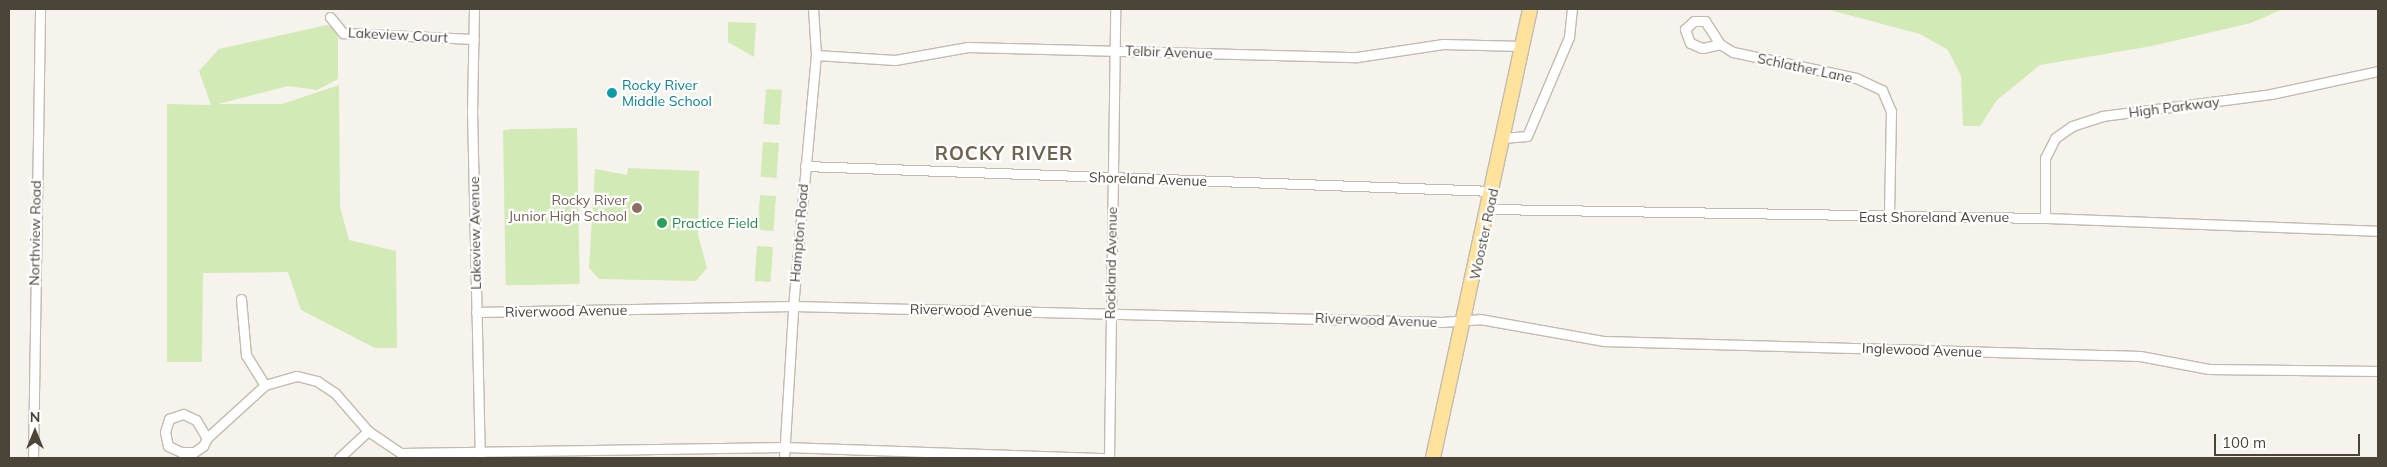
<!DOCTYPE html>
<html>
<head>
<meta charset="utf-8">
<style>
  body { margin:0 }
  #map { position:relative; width:2387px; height:467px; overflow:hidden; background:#f6f3ec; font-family:Mulish,sans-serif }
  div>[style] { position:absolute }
  .green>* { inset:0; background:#d2eab5; transform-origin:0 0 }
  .roads { filter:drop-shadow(1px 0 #c2bbae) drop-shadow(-1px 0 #c2bbae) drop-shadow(0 1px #c2bbae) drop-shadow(0 -1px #c2bbae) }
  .minor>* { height:9px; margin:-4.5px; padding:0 4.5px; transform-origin:4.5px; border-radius:4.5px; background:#fff }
  .primary>* { height:14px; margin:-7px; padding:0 7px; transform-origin:7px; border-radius:7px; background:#ffe39c }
  .dots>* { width:14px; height:14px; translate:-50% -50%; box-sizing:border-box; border:2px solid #fff; border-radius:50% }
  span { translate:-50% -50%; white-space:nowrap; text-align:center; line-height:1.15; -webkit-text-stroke:4.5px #fff; paint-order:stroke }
  .street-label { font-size:14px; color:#4b4439 }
  .culture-label { font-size:14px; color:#0d838f }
  .left { translate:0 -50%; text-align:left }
  .education-label { font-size:14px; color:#785e54 }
  .right { translate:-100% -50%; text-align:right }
  .leisure-label { font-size:14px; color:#27864d }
  .district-label { font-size:19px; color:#6e6250; font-weight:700; letter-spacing:1px }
  .frame { position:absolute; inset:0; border:10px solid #4b4439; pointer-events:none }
  .north { position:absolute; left:10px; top:407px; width:50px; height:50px; -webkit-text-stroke:4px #fff; paint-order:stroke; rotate:0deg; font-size:14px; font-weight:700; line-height:20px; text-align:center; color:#4b4439 }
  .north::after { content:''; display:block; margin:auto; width:18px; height:22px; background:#4b4439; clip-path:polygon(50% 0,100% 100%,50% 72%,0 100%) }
  .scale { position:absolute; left:2214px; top:434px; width:146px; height:22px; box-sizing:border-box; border:2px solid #4b4439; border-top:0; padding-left:6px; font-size:15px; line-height:18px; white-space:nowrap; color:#4b4439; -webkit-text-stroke:4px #fff; paint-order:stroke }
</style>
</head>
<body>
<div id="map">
  <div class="green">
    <i style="clip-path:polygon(1826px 9px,2283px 9px,2251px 23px,2152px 46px,2040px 65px,1997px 100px,1980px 126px,1963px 126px,1961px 76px,1948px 50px,1920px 34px)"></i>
    <i style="clip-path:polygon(728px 22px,756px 23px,754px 57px,728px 42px)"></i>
    <i style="clip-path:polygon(327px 25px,335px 29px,338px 39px,338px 79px,317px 90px,288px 86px,218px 104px,282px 104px,339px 85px,340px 207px,349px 240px,396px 251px,397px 348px,375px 348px,301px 310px,288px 272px,203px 273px,202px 362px,167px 362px,167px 104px,211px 105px,199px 71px,219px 49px)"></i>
    <i style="left:766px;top:89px;width:16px;height:35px;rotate:4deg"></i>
    <i style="left:577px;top:128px;width:156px;height:74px;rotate:89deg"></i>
    <i style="left:763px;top:142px;width:16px;height:35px;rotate:4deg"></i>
    <i style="clip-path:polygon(628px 168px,699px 171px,698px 235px,707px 268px,696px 281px,599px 279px,589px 268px,595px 169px,627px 175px)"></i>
    <i style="left:760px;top:195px;width:16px;height:35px;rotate:4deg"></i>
    <i style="left:757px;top:246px;width:16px;height:35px;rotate:4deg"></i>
  </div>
  <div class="roads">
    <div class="minor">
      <i style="left:474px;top:9px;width:102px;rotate:91.1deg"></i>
      <i style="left:472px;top:111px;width:345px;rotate:88.7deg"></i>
      <i style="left:330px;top:17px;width:21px;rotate:51deg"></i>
      <i style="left:343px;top:33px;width:131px;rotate:2.6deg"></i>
      <i style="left:1720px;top:44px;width:18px;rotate:167deg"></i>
      <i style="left:1702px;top:48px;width:13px;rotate:-157deg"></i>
      <i style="left:1690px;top:43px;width:15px;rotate:-110deg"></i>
      <i style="left:1685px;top:29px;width:12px;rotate:-42deg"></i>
      <i style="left:1694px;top:21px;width:11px"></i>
      <i style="left:1705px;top:21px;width:27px;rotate:57deg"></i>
      <i style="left:1720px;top:44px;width:15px;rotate:32deg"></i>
      <i style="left:1733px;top:52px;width:126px;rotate:11.9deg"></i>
      <i style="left:1856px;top:78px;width:29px;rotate:25deg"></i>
      <i style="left:1882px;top:90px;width:23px;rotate:67deg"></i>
      <i style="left:1891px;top:111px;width:106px;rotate:91.1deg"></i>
      <i style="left:816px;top:55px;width:79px;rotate:3.6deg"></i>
      <i style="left:895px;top:60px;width:74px;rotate:-10.1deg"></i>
      <i style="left:968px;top:47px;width:389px;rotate:1.5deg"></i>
      <i style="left:1357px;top:57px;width:87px;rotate:-8.6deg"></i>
      <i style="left:1443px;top:44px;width:79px;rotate:1.5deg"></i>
      <i style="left:1503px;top:138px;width:24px;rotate:-5deg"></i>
      <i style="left:1527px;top:136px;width:108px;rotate:-67deg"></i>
      <i style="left:1569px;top:37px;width:28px;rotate:-84deg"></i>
      <i style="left:805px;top:166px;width:687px;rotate:2.08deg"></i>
      <i style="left:1489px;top:209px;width:556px;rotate:0.93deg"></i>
      <i style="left:2045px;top:218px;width:333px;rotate:2.2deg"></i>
      <i style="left:2045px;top:218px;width:60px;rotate:-90deg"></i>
      <i style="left:2045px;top:158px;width:22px;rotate:-63deg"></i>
      <i style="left:2055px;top:138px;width:21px;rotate:-35deg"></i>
      <i style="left:2072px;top:126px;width:32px;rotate:-18deg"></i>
      <i style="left:2102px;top:116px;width:170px;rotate:-7.4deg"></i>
      <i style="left:2271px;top:94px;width:109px;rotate:-12.1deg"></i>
      <i style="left:241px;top:299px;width:56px;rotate:84.9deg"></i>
      <i style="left:246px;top:355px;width:36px;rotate:58deg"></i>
      <i style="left:476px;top:312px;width:317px;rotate:-1.1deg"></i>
      <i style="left:793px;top:306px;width:648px;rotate:1.41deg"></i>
      <i style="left:1441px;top:322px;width:39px;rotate:-4deg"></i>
      <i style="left:1480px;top:319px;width:126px;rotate:10.1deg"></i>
      <i style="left:1604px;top:341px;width:536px;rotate:1.6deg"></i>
      <i style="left:2140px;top:356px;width:70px;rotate:10.7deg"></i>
      <i style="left:2209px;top:369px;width:169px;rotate:0.7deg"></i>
      <i style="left:207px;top:438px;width:9px;rotate:117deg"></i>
      <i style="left:203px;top:446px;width:11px;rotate:146deg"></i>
      <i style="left:194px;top:452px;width:13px;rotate:180deg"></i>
      <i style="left:181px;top:452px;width:14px;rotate:-155deg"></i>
      <i style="left:168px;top:446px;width:14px;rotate:-102deg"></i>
      <i style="left:165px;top:432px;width:14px;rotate:-73deg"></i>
      <i style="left:169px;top:419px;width:15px;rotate:-20deg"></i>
      <i style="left:183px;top:414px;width:14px;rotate:25deg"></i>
      <i style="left:196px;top:420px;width:21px;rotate:59deg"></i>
      <i style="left:207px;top:438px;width:79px;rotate:-42.4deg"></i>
      <i style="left:265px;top:385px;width:33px;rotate:-16deg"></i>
      <i style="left:297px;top:376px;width:21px;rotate:14deg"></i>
      <i style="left:317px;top:381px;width:22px;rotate:34deg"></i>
      <i style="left:335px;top:393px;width:50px;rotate:49deg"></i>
      <i style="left:368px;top:431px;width:40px;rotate:34deg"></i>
      <i style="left:401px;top:453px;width:384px;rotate:-0.9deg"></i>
      <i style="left:785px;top:447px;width:321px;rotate:2deg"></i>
      <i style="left:33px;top:458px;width:449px;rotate:-89.1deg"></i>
      <i style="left:339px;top:458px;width:40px;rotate:-43deg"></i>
      <i style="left:784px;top:458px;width:162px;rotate:-86.5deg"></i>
      <i style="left:794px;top:296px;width:242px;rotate:-84.8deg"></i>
      <i style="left:816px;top:55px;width:46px;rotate:-93.7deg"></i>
      <i style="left:1109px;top:458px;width:449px;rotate:-89.2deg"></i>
    </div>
    <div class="primary">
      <i style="left:1433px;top:458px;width:459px;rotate:-77.8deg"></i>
    </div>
  </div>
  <div class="dots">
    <i style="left:612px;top:93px;background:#0f9aa8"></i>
    <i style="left:637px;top:208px;background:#8d6e63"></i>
    <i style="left:662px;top:223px;background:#2e9e5b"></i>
  </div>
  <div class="street-label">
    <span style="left:398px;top:35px;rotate:3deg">Lakeview Court</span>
    <span style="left:1169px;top:52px;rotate:2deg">Telbir Avenue</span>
    <span style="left:1805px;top:68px;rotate:12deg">Schlather Lane</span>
    <span style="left:2174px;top:107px;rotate:-7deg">High Parkway</span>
    <span style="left:1148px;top:179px;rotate:2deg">Shoreland Avenue</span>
    <span style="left:1934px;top:217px">East Shoreland Avenue</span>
    <span style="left:35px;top:233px;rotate:-89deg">Northview Road</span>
    <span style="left:475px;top:233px;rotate:-91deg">Lakeview Avenue</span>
    <span style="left:799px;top:233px;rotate:-85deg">Hampton Road</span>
    <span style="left:1484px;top:234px;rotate:-78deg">Wooster Road</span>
    <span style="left:1111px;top:263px;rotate:-89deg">Rockland Avenue</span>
    <span style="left:971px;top:310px;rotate:1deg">Riverwood Avenue</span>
    <span style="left:566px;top:311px;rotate:-1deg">Riverwood Avenue</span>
    <span style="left:1376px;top:320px;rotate:2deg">Riverwood Avenue</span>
    <span style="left:1922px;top:350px;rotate:2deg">Inglewood Avenue</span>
  </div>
  <div class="culture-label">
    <span class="left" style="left:622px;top:93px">Rocky River<br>Middle School</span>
  </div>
  <div class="education-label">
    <span class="right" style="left:627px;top:208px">Rocky River<br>Junior High School</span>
  </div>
  <div class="leisure-label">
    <span class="left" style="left:672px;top:223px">Practice Field</span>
  </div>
  <div class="district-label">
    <span style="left:1004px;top:154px">ROCKY RIVER</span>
  </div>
  <div class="frame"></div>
  <div class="north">N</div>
  <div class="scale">100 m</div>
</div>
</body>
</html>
